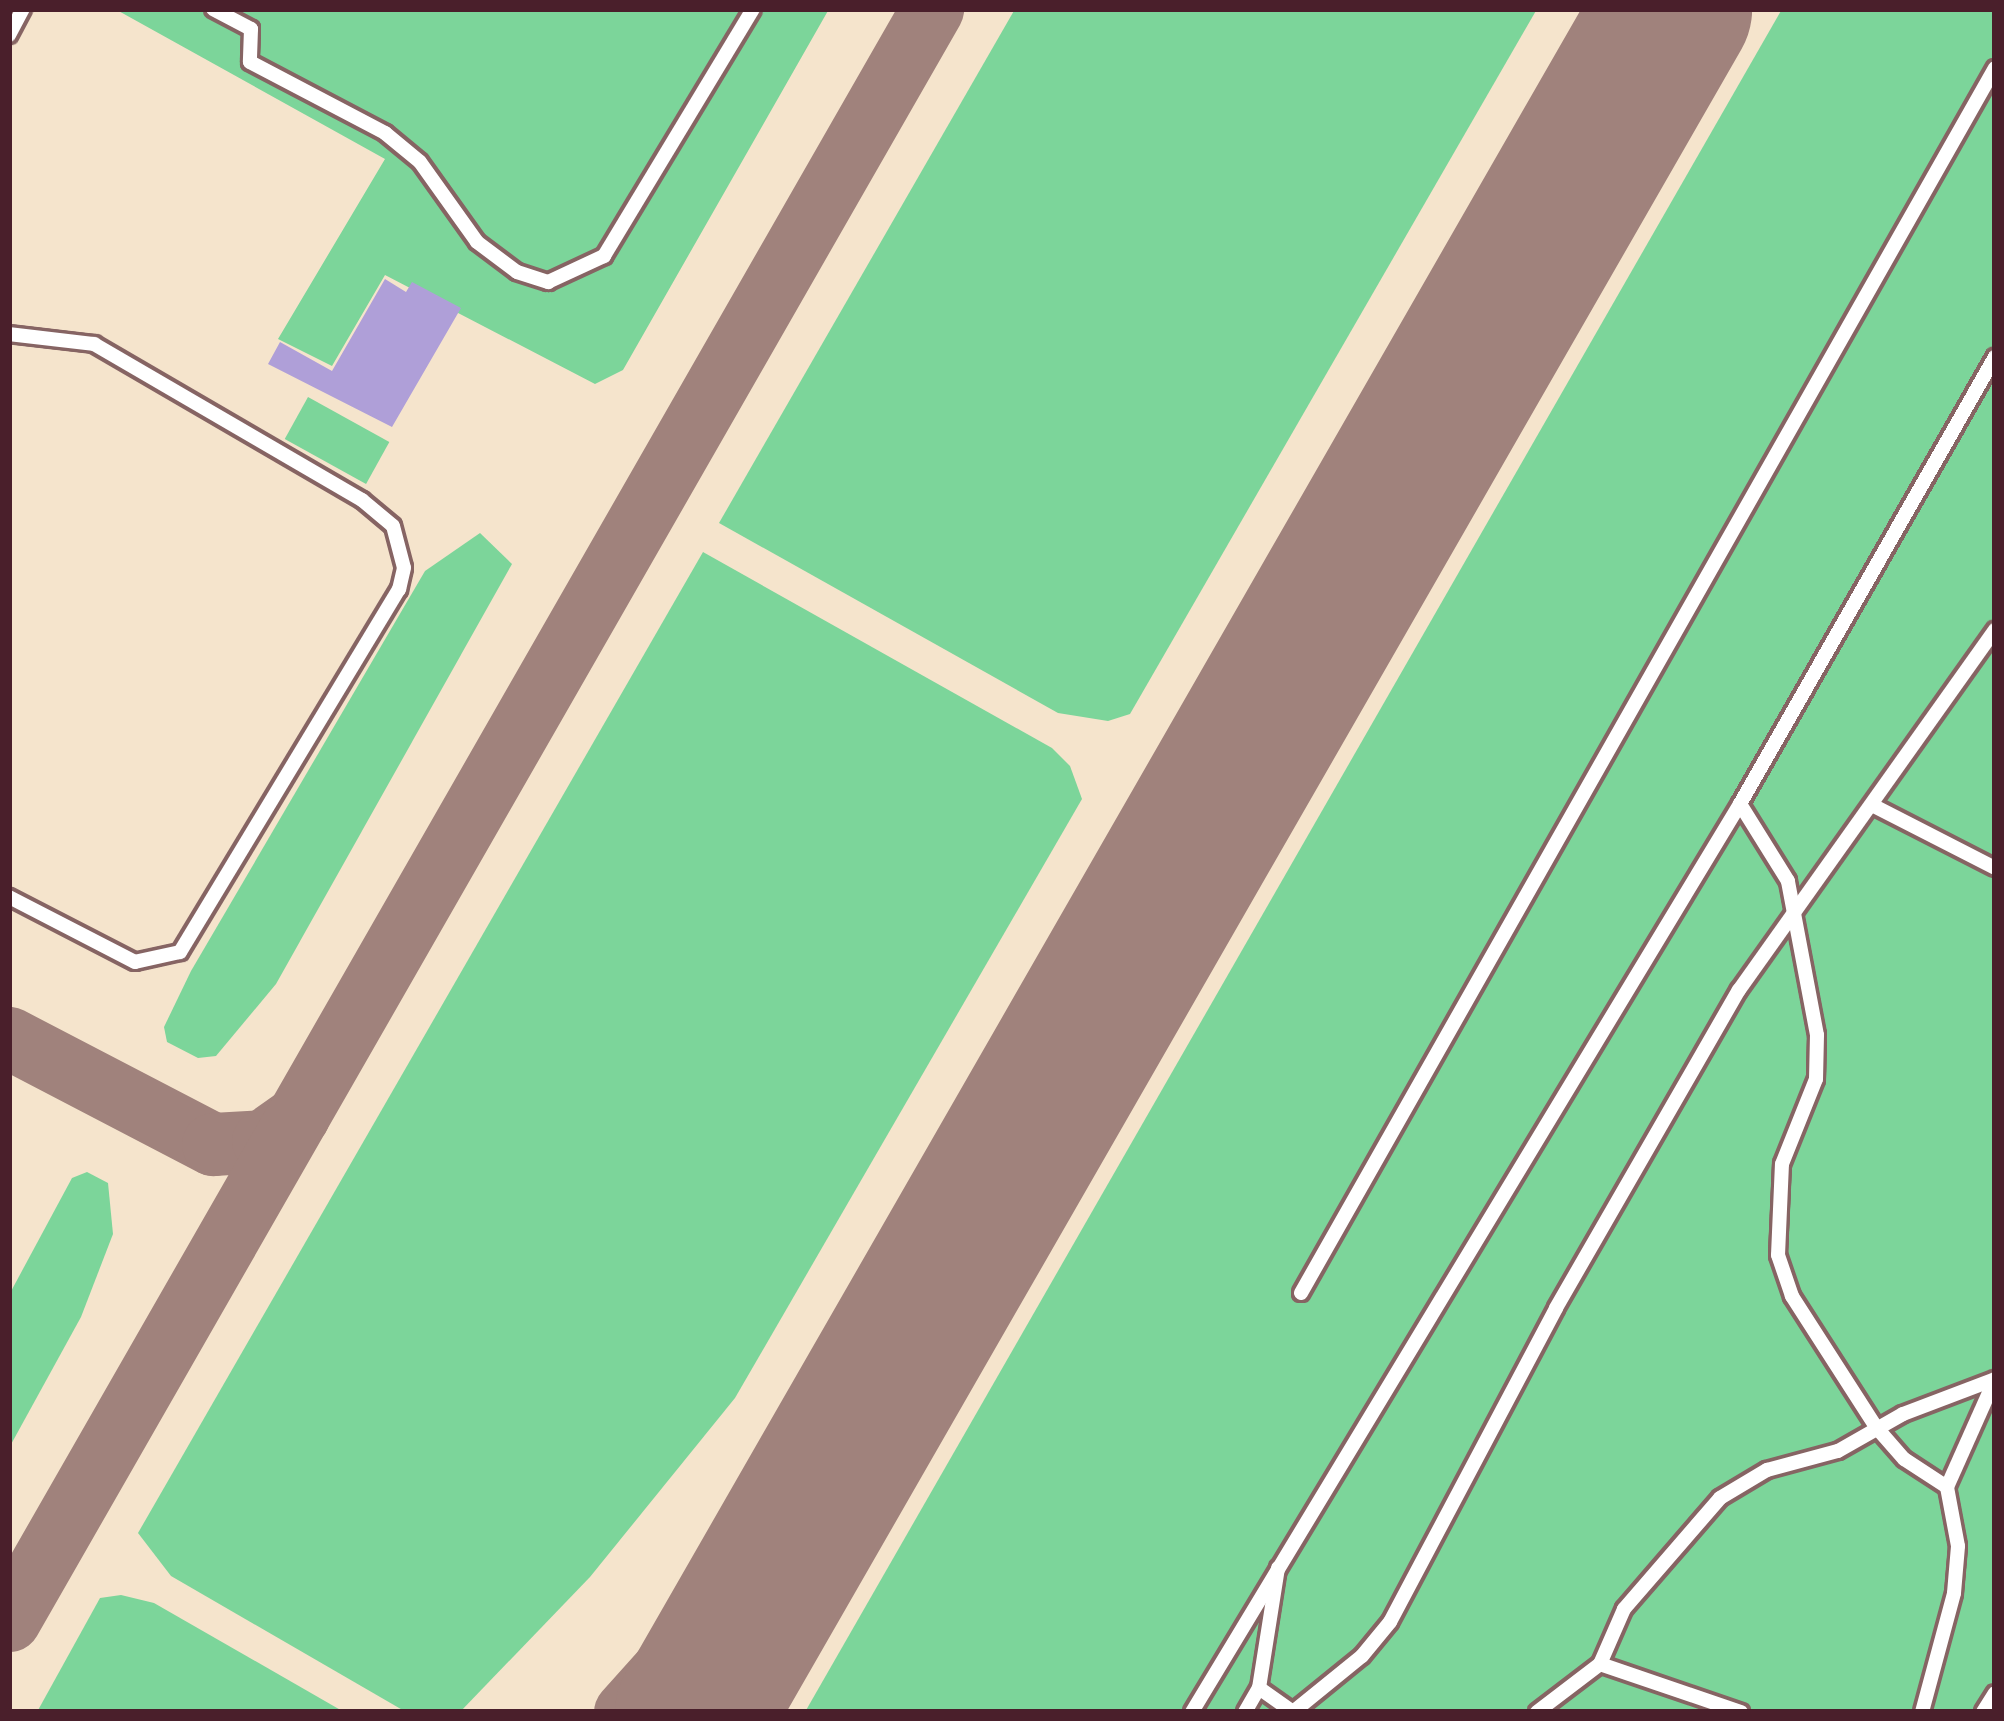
<!DOCTYPE html>
<html>
<head>
<meta charset="utf-8">
<style>
  body { margin:0 }
  #map { position:relative; width:2004px; height:1721px; overflow:hidden; background:#f5e4cc; font-family:Kalam,sans-serif }
  div>[style] { position:absolute }
  .green>* { inset:0; background:#7cd59a; transform-origin:0 0 }
  .taxiway>* { height:63px; margin:-31.5px; padding:0 31.5px; transform-origin:31.5px; border-radius:31.5px; background:#a0827c }
  .runway>* { height:159px; margin:-79.5px; padding:0 79.5px; transform-origin:79.5px; border-radius:79.5px; background:#a0827c }
  .building>* { inset:0; background:#af9fd8 }
  .roads { filter:drop-shadow(3px 0 #866463) drop-shadow(-3px 0 #866463) drop-shadow(0 3px #866463) drop-shadow(0 -3px #866463) }
  .service>* { height:14px; margin:-7px; padding:0 7px; transform-origin:7px; border-radius:7px; background:#fff }
  span { translate:-50% -50%; white-space:nowrap; text-align:center; line-height:1.15; -webkit-text-stroke:9px #fdfcf7; paint-order:stroke }
  .frame { position:absolute; inset:0; border:12px solid #4a1f2b; pointer-events:none }
</style>
</head>
<body>
<div id="map">
  <div class="green">
    <i style="clip-path:polygon(115px 9px,829px 9px,623px 370px,595px 384px,385px 275px,332px 366px,278px 339px,385px 159px)"></i>
    <i style="clip-path:polygon(1015px 9px,1537px 9px,1130px 714px,1108px 721px,1058px 713px,719px 523px)"></i>
    <i style="clip-path:polygon(1782px 9px,1995px 9px,1995px 1712px,805px 1712px)"></i>
    <i style="left:308px;top:397px;width:93px;height:48px;rotate:29deg"></i>
    <i style="clip-path:polygon(480px 533px,512px 564px,276px 984px,216px 1056px,198px 1058px,167px 1042px,164px 1027px,191px 971px,425px 571px)"></i>
    <i style="clip-path:polygon(703px 552px,1052px 748px,1070px 766px,1082px 799px,735px 1398px,590px 1577px,460px 1712px,406px 1712px,171px 1576px,138px 1533px)"></i>
    <i style="clip-path:polygon(87px 1172px,108px 1183px,113px 1234px,81px 1317px,9px 1448px,9px 1295px,72px 1178px)"></i>
    <i style="clip-path:polygon(121px 1595px,154px 1603px,344px 1712px,37px 1712px,100px 1598px)"></i>
  </div>
  <div class="taxiway">
    <i style="left:9px;top:1038px;width:230px;rotate:27.5deg"></i>
    <i style="left:213px;top:1144px;width:50px;rotate:-3.4deg"></i>
    <i style="left:263px;top:1141px;width:43px;rotate:-35.5deg"></i>
    <i style="left:9px;top:1620px;width:1857px;rotate:-60.19deg"></i>
    <i style="left:625px;top:1712px;width:198px;rotate:-48.1deg"></i>
    <i style="left:757px;top:1565px;width:258px;rotate:-56.1deg"></i>
  </div>
  <div class="runway">
    <i style="left:694px;top:1712px;width:1964px;rotate:-60.13deg"></i>
  </div>
  <div class="building">
    <i style="clip-path:polygon(385px 279px,406px 292px,412px 282px,461px 308px,392px 427px,268px 364px,280px 342px,332px 371px)"></i>
  </div>
  <div class="roads">
    <div class="service">
      <i style="left:213px;top:9px;width:43px;rotate:27.8deg"></i>
      <i style="left:251px;top:29px;width:33px;rotate:92deg"></i>
      <i style="left:250px;top:62px;width:153px;rotate:27.7deg"></i>
      <i style="left:385px;top:133px;width:45px;rotate:39.6deg"></i>
      <i style="left:420px;top:162px;width:98px;rotate:54.5deg"></i>
      <i style="left:477px;top:242px;width:50px;rotate:36.9deg"></i>
      <i style="left:517px;top:272px;width:33px;rotate:18deg"></i>
      <i style="left:548px;top:282px;width:62px;rotate:-24.9deg"></i>
      <i style="left:604px;top:256px;width:288px;rotate:-58.9deg"></i>
      <i style="left:9px;top:35px;width:30px;rotate:-62deg"></i>
      <i style="left:9px;top:334px;width:86px;rotate:6.7deg"></i>
      <i style="left:94px;top:344px;width:310px;rotate:30.2deg"></i>
      <i style="left:362px;top:500px;width:40px;rotate:40deg"></i>
      <i style="left:393px;top:526px;width:43px;rotate:75.3deg"></i>
      <i style="left:404px;top:568px;width:22px;rotate:103deg"></i>
      <i style="left:399px;top:589px;width:424px;rotate:121.1deg"></i>
      <i style="left:180px;top:952px;width:46px;rotate:167.5deg"></i>
      <i style="left:135px;top:962px;width:142px;rotate:-152.7deg"></i>
      <i style="left:1872px;top:805px;width:138px;rotate:27.1deg"></i>
      <i style="left:1301px;top:1293px;width:1408px;rotate:-60.47deg"></i>
      <i style="left:1947px;top:1487px;width:51px;rotate:-146.9deg"></i>
      <i style="left:1904px;top:1459px;width:43px;rotate:-131.2deg"></i>
      <i style="left:1876px;top:1427px;width:156px;rotate:-122.7deg"></i>
      <i style="left:1792px;top:1296px;width:43px;rotate:-108.9deg"></i>
      <i style="left:1778px;top:1255px;width:91px;rotate:-87.5deg"></i>
      <i style="left:1782px;top:1164px;width:92px;rotate:-68.2deg"></i>
      <i style="left:1816px;top:1079px;width:44px;rotate:-88.7deg"></i>
      <i style="left:1817px;top:1035px;width:157px;rotate:-100.7deg"></i>
      <i style="left:1788px;top:881px;width:91px;rotate:-121.9deg"></i>
      <i style="left:1740px;top:804px;width:515px;rotate:-60.3deg"></i>
      <i style="left:1278px;top:1568px;width:121px;rotate:99deg"></i>
      <i style="left:1259px;top:1688px;width:42px;rotate:35.2deg"></i>
      <i style="left:1600px;top:1664px;width:149px;rotate:18.8deg"></i>
      <i style="left:1192px;top:1712px;width:1061px;rotate:-58.89deg"></i>
      <i style="left:1245px;top:1712px;width:28px;rotate:-60deg"></i>
      <i style="left:1293px;top:1712px;width:89px;rotate:-39.1deg"></i>
      <i style="left:1362px;top:1656px;width:44px;rotate:-50.5deg"></i>
      <i style="left:1390px;top:1622px;width:355px;rotate:-62.1deg"></i>
      <i style="left:1556px;top:1308px;width:367px;rotate:-60.1deg"></i>
      <i style="left:1739px;top:990px;width:442px;rotate:-54.6deg"></i>
      <i style="left:1537px;top:1712px;width:79px;rotate:-37.3deg"></i>
      <i style="left:1600px;top:1664px;width:60px;rotate:-66.4deg"></i>
      <i style="left:1624px;top:1609px;width:147px;rotate:-49.1deg"></i>
      <i style="left:1720px;top:1498px;width:55px;rotate:-30.8deg"></i>
      <i style="left:1767px;top:1470px;width:73px;rotate:-15deg"></i>
      <i style="left:1838px;top:1451px;width:75px;rotate:-29.6deg"></i>
      <i style="left:1903px;top:1414px;width:98px;rotate:-20.8deg"></i>
      <i style="left:1922px;top:1712px;width:123px;rotate:-74.9deg"></i>
      <i style="left:1954px;top:1593px;width:47px;rotate:-85.1deg"></i>
      <i style="left:1958px;top:1546px;width:60px;rotate:-100.6deg"></i>
      <i style="left:1947px;top:1487px;width:118px;rotate:-66deg"></i>
      <i style="left:1983px;top:1712px;width:22px;rotate:-58deg"></i>
    </div>
  </div>
  <div class="frame"></div>
</div>
</body>
</html>
